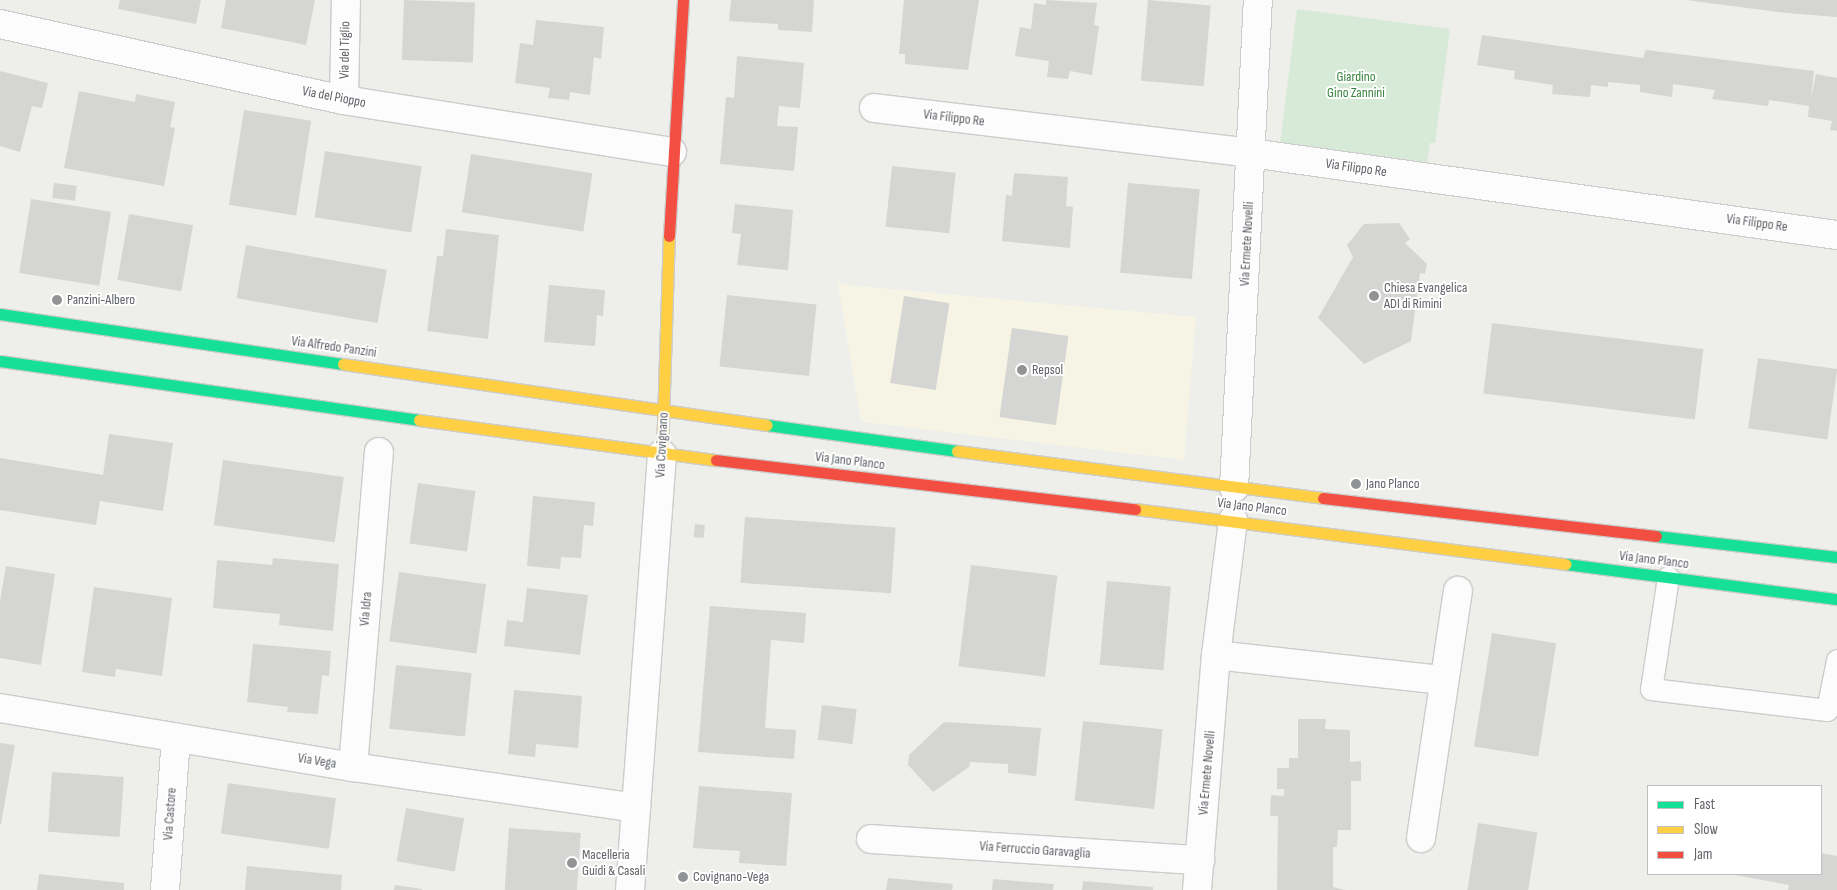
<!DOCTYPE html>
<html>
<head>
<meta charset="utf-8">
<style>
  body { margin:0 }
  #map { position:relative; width:1837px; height:890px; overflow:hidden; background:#eeeeea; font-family:"Sofia Sans Condensed",sans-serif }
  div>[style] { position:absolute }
  .commercial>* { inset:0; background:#f6f4e4 }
  .green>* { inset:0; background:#d7ead7 }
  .building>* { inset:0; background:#d5d5d3; transform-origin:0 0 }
  .roads { filter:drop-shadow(1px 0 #cbcccb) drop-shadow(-1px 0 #cbcccb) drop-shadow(0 1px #cbcccb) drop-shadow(0 -1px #cbcccb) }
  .lane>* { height:21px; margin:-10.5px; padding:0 10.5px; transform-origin:10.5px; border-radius:10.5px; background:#fcfcfc }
  .street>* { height:28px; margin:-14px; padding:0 14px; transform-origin:14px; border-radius:14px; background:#fcfcfc }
  .fast>* { height:11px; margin:-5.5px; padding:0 5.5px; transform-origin:5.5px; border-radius:5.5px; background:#16e098 }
  .slow>* { height:11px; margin:-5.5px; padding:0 5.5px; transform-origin:5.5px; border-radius:5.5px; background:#ffcf43 }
  .jam>* { height:11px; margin:-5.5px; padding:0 5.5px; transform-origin:5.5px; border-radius:5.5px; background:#f24e42 }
  .dots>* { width:14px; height:14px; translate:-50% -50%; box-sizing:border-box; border:2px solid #fff; border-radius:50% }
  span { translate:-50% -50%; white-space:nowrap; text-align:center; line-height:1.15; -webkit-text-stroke:4px #fff; paint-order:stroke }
  .street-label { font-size:14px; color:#5f6267 }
  .park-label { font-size:14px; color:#398440 }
  .poi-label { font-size:14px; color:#5f6267 }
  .left { translate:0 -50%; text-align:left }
  .legend { position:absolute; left:1647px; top:785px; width:175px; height:90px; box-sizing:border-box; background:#fff; border:1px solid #bfc0c2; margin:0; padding:6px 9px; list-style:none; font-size:15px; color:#5f6267 }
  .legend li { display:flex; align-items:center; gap:10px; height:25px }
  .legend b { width:25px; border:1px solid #bfc0c2 }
</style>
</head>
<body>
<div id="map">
  <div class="commercial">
    <i style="clip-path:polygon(838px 284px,1196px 317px,1184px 460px,861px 422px)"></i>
  </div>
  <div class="green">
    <i style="clip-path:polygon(1297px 9px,1450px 29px,1435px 143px,1430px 143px,1427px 162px,1280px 143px)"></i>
  </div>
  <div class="building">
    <i style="clip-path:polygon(120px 0,201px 0,196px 24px,118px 9px)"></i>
    <i style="clip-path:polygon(226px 0,315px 0,306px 45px,221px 28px)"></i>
    <i style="left:404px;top:0;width:71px;height:60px;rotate:2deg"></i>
    <i style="clip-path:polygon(731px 0,814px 0,812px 32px,778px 30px,778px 24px,729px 21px)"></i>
    <i style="clip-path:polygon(904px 0,979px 0,968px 70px,905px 64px,905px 54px,899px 54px)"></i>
    <i style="clip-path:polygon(1046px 0,1097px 3px,1094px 25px,1099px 26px,1092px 75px,1070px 71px,1068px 79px,1047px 77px,1049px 61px,1015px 56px,1020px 27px,1031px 29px,1034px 3px,1046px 5px)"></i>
    <i style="left:1148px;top:0;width:63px;height:81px;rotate:5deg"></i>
    <i style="clip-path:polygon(1686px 0,1837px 0,1837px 17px,1786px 13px)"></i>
    <i style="clip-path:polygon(536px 20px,604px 27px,601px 59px,594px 57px,590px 95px,570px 92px,569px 100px,548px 98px,550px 88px,515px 83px,520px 43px,533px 45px)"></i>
    <i style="clip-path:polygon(1482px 35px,1643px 58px,1646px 50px,1814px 71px,1811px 98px,1816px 74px,1837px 78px,1837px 131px,1830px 130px,1832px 121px,1808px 117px,1809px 106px,1769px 100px,1768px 106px,1712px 99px,1715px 90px,1673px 84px,1672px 97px,1640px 92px,1640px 85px,1608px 82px,1608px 87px,1591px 85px,1590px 97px,1552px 94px,1553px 85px,1514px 79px,1515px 71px,1477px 65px)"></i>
    <i style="clip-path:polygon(737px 56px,804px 63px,800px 108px,779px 106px,777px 126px,798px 127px,794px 171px,720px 164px,726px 97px,734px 98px)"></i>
    <i style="clip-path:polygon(0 71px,48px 83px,42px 108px,32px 106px,20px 152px,0 146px)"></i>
    <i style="clip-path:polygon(79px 91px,135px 102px,136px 94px,175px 102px,170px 127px,175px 128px,164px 186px,64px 168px)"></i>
    <i style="left:244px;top:110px;width:68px;height:96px;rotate:9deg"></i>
    <i style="left:325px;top:151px;width:98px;height:67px;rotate:9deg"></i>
    <i style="left:471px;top:154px;width:123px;height:59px;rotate:9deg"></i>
    <i style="left:892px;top:166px;width:64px;height:61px;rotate:6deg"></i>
    <i style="clip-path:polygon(1014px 173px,1068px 177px,1066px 206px,1073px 207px,1070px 248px,1002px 241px,1006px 195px,1012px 196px)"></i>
    <i style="left:54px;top:183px;width:23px;height:15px;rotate:7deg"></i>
    <i style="left:1128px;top:183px;width:72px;height:90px;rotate:5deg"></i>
    <i style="left:31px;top:199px;width:81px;height:75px;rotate:9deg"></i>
    <i style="clip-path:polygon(735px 204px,793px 210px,788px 270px,737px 265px,741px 234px,732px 233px)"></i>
    <i style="left:129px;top:214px;width:65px;height:67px;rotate:10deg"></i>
    <i style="clip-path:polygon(1399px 223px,1410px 239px,1405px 243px,1427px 264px,1425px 274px,1420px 273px,1411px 341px,1364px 364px,1318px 318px,1353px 257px,1347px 245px,1364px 224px)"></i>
    <i style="clip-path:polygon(446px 229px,499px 235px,488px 339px,427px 331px,437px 256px,443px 256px)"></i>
    <i style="left:246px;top:245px;width:143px;height:54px;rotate:10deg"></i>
    <i style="clip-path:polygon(549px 285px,605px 290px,603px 316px,597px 315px,595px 346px,544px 342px)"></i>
    <i style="left:727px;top:295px;width:90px;height:72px;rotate:6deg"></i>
    <i style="left:904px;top:296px;width:46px;height:88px;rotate:9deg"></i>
    <i style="left:1492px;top:323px;width:213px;height:71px;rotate:7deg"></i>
    <i style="left:1012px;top:328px;width:57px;height:90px;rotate:8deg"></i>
    <i style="left:1758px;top:358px;width:80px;height:71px;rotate:8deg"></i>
    <i style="clip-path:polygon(109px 434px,173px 443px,163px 511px,100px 501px,96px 525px,0 510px,0 458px,103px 475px)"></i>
    <i style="left:223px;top:460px;width:122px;height:66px;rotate:8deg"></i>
    <i style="left:418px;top:483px;width:58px;height:61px;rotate:8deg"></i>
    <i style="clip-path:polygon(533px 496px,595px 502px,593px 526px,584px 525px,581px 558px,561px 557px,560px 569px,527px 566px)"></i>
    <i style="left:745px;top:517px;width:151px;height:66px;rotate:4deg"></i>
    <i style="left:695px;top:524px;width:10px;height:13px;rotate:6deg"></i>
    <i style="clip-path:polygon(273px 558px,339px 564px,333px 631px,279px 625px,280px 614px,213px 608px,217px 560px,272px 565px)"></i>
    <i style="left:971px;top:565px;width:87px;height:102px;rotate:7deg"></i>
    <i style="clip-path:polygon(6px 566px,55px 574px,41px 665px,0 658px,0 601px)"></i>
    <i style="left:399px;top:572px;width:88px;height:70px;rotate:8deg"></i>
    <i style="left:1107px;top:581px;width:64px;height:84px;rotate:5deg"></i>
    <i style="clip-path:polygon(94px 587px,172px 598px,162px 676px,116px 669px,115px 677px,82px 672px)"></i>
    <i style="clip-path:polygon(527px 588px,588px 595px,580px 655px,504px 646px,507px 620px,523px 622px)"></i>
    <i style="clip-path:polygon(710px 606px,806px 613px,804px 643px,771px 640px,765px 728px,796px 730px,794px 759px,698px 752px)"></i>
    <i style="left:1492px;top:633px;width:65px;height:115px;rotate:9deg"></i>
    <i style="clip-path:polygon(253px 644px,331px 651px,329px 676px,322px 675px,318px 714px,287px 712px,288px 707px,247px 702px)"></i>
    <i style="left:396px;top:665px;width:76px;height:64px;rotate:6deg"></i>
    <i style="clip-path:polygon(514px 690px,582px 696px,578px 748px,536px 744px,535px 757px,508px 754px)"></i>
    <i style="left:822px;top:705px;width:35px;height:35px;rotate:7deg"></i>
    <i style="clip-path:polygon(1298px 719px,1326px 719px,1325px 729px,1350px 730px,1350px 762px,1361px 761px,1361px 781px,1351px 781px,1351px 830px,1338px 830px,1337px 847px,1333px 847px,1333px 887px,1345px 890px,1277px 890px,1278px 816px,1270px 816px,1271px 795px,1284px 796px,1284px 789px,1277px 789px,1277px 768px,1289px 768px,1289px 758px,1298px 758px)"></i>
    <i style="left:1083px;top:721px;width:80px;height:80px;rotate:6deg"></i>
    <i style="clip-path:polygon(944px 722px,1041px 728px,1036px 776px,1008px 773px,1008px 764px,970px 762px,969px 767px,933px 792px,908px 765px,909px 755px)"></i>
    <i style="clip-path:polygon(0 743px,15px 745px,1px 824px,0 824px)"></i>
    <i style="left:52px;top:772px;width:72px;height:60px;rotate:4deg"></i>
    <i style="left:228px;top:783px;width:109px;height:51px;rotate:8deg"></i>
    <i style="clip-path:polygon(699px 786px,792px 793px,786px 866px,739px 863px,740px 851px,693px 848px)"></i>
    <i style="left:406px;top:808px;width:59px;height:54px;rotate:10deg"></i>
    <i style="left:1478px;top:823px;width:60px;height:68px;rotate:9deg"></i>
    <i style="left:509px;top:828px;width:72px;height:62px;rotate:4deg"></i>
    <i style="clip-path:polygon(1821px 853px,1837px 856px,1837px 890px,1788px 890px,1789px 885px,1735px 875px,1821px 874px)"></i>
    <i style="clip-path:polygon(247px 866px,342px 875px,341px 890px,245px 890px)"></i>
    <i style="clip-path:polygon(39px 874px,124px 883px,124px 890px,37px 890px)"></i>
    <i style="clip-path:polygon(888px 878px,953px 884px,952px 890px,886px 890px)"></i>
    <i style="clip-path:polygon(993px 879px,1054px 884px,1053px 890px,992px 890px)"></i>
    <i style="clip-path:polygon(1083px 881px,1153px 887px,1153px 890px,1082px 890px)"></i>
    <i style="clip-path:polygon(395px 885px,422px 889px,422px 890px,394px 890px)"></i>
  </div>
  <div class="roads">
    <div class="lane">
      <i style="left:1668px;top:577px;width:113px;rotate:98.6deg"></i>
      <i style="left:1651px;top:689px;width:177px;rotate:6.8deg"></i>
      <i style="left:1827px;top:710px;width:51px;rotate:-78.7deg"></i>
    </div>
    <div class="street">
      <i style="left:0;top:24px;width:352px;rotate:12.5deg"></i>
      <i style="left:344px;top:100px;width:332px;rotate:9deg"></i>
      <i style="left:344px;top:100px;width:100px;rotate:-88.9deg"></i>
      <i style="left:874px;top:108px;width:380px;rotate:6.8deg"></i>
      <i style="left:1251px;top:153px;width:592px;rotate:7.97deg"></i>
      <i style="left:1234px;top:488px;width:489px;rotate:-87.2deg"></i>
      <i style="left:1216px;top:655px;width:228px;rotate:6.3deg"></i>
      <i style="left:0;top:708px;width:358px;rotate:9.5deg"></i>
      <i style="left:353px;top:767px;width:286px;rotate:8.2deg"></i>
      <i style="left:353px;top:767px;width:316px;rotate:-85.3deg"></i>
      <i style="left:1421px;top:838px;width:250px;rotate:-81.5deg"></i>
      <i style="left:871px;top:839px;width:330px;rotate:3.7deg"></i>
      <i style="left:165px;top:890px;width:153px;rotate:-85.9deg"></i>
      <i style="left:630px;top:890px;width:437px;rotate:-85.8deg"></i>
      <i style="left:1197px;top:890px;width:236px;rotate:-85.4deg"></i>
      <i style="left:1216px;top:655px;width:136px;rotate:-82.8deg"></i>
    </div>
    <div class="fast">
      <i style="left:0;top:314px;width:347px;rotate:8.3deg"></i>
      <i style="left:0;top:361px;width:423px;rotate:8deg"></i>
      <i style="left:767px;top:425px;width:192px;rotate:7.8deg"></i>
      <i style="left:1656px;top:536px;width:182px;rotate:6.6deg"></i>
      <i style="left:1566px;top:564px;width:273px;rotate:7.4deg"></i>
    </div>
    <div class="slow">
      <i style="left:343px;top:364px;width:428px;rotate:8.2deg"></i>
      <i style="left:419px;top:420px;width:300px;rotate:7.7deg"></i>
      <i style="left:957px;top:451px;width:369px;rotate:7.3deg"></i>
      <i style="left:662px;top:454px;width:218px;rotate:-88.2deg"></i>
      <i style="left:1135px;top:509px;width:434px;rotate:7.3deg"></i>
    </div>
    <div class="jam">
      <i style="left:669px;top:236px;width:236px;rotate:-86.6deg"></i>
      <i style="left:716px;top:460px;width:422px;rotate:6.7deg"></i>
      <i style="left:1323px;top:498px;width:335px;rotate:6.5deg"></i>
    </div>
  </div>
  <div class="dots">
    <i style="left:1374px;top:296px;background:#919395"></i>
    <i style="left:57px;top:300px;background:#919395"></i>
    <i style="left:1022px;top:370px;background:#919395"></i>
    <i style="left:1356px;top:484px;background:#919395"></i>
    <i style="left:572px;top:863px;background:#919395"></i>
    <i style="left:683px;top:877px;background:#919395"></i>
  </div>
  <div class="street-label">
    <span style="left:345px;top:50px;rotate:-89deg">Via del Tiglio</span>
    <span style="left:334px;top:97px;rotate:11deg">Via del Pioppo</span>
    <span style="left:954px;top:118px;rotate:7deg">Via Filippo Re</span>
    <span style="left:1356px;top:168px;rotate:8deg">Via Filippo Re</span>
    <span style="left:1757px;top:223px;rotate:8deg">Via Filippo Re</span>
    <span style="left:1247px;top:244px;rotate:-87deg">Via Ermete Novelli</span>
    <span style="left:334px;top:347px;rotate:8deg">Via Alfredo Panzini</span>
    <span style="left:662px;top:445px;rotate:-87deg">Via Covignano</span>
    <span style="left:850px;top:461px;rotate:7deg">Via Jano Planco</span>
    <span style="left:1252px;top:507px;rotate:7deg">Via Jano Planco</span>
    <span style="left:1654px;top:560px;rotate:7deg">Via Jano Planco</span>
    <span style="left:366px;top:609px;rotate:-85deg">Via Idra</span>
    <span style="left:317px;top:761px;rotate:9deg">Via Vega</span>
    <span style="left:1207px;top:773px;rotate:-85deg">Via Ermete Novelli</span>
    <span style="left:170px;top:814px;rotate:-86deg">Via Castore</span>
    <span style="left:1035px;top:850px;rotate:4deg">Via Ferruccio Garavaglia</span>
  </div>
  <div class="park-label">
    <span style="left:1356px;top:85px">Giardino<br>Gino Zannini</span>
  </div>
  <div class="poi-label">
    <span class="left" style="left:1384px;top:296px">Chiesa Evangelica<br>ADI di Rimini</span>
    <span class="left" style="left:67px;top:300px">Panzini-Albero</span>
    <span class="left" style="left:1032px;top:370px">Repsol</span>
    <span class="left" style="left:1366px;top:484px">Jano Planco</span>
    <span class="left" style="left:582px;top:863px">Macelleria<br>Guidi &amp; Casali</span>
    <span class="left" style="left:693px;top:877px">Covignano-Vega</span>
  </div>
  <ul class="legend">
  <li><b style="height:6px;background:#16e098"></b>Fast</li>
  <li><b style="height:6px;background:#ffcf43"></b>Slow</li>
  <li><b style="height:6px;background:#f24e42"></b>Jam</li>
  </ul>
</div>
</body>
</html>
